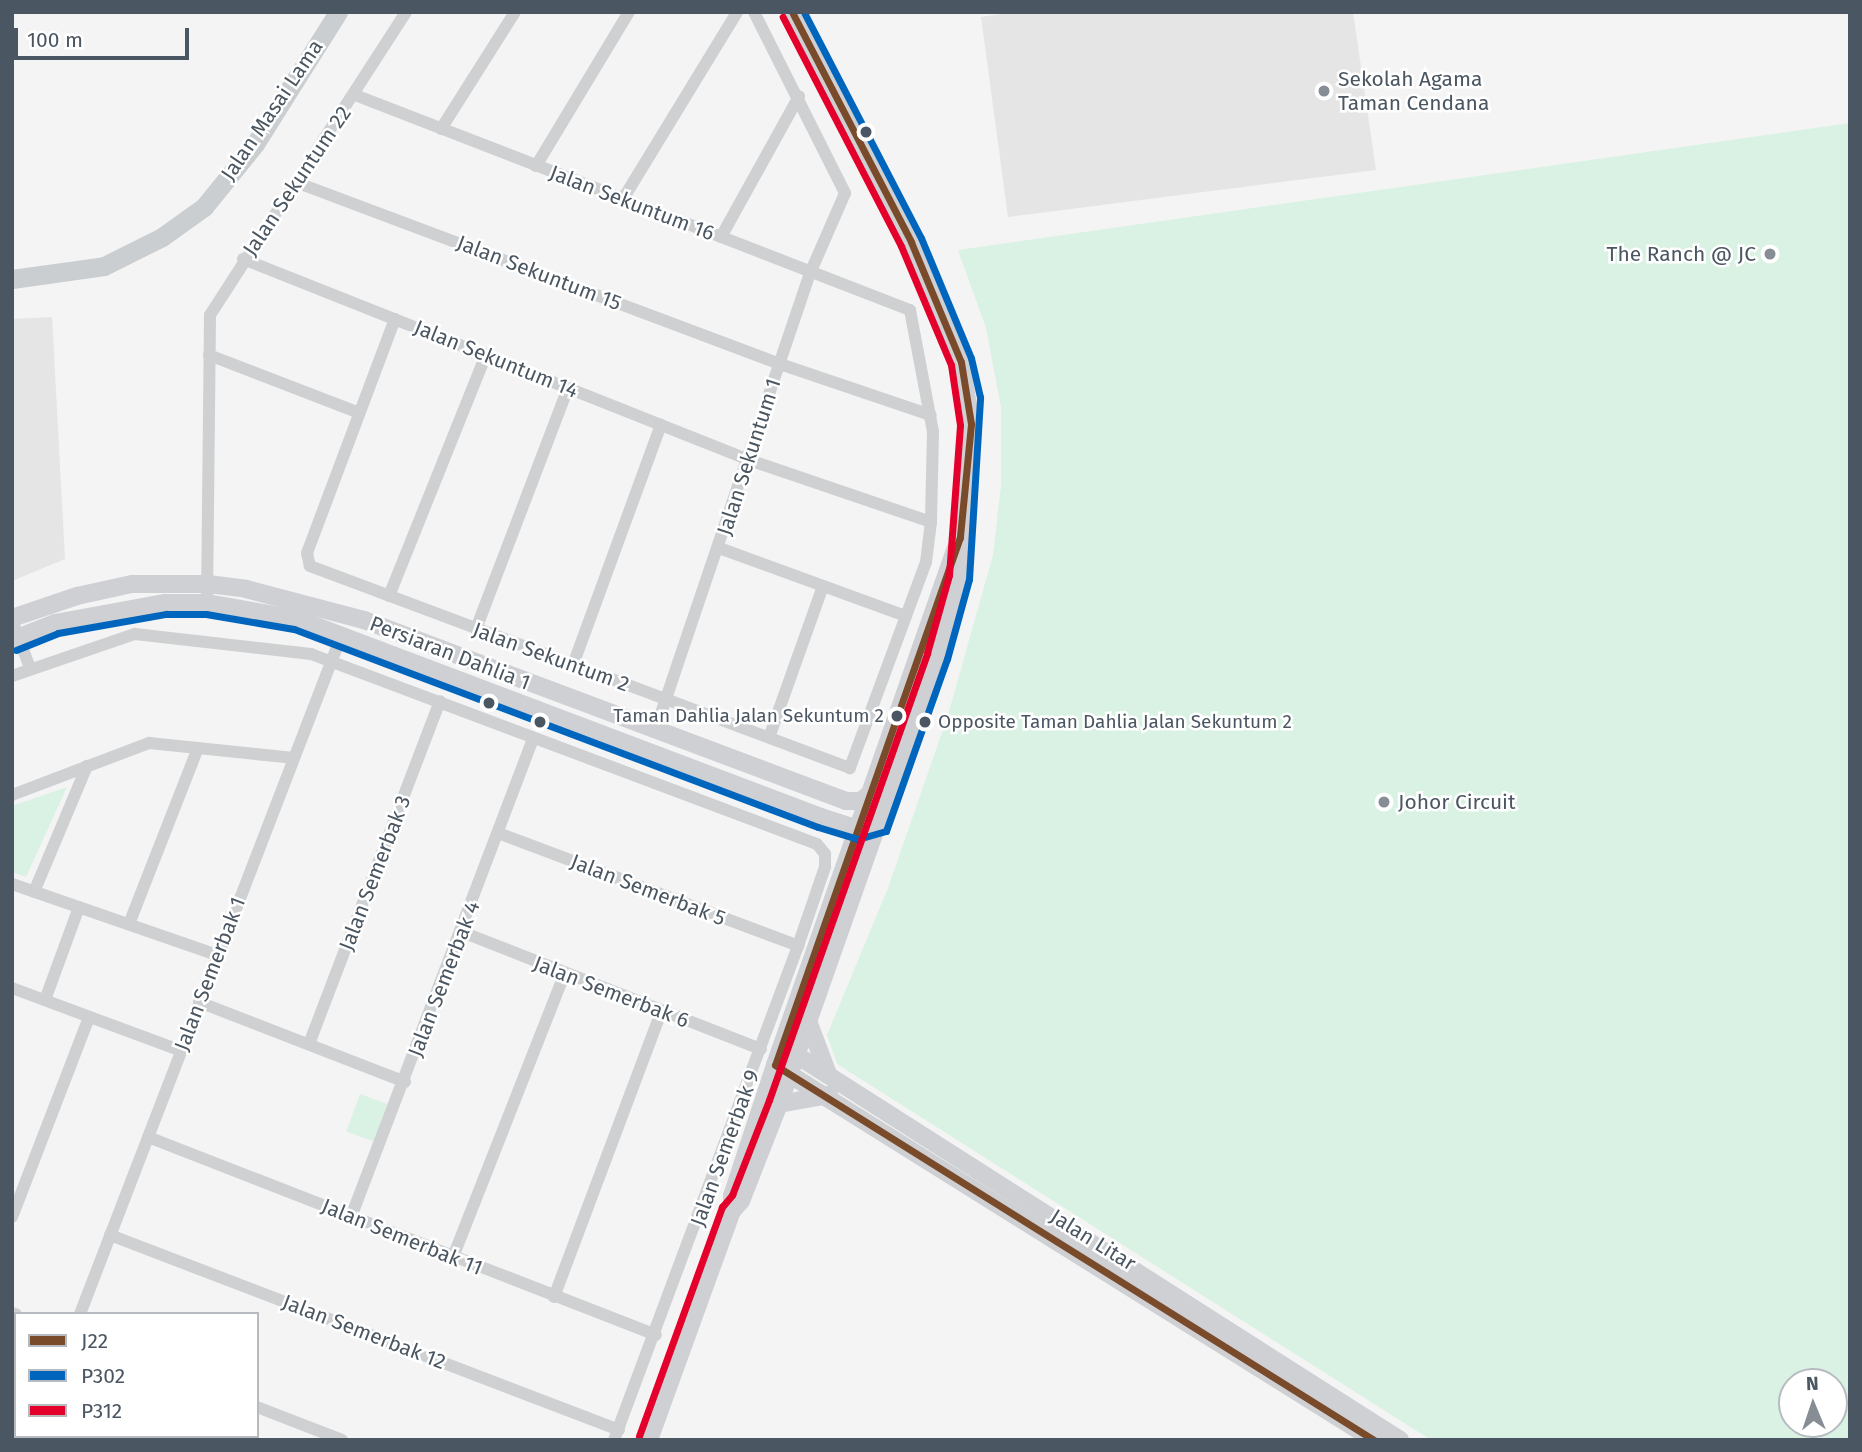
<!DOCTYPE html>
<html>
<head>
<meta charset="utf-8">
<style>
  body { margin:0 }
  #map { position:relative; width:1862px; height:1452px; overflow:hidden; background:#f4f4f4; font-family:"Fira Sans",sans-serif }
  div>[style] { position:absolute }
  .education>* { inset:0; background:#e6e5e6 }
  .green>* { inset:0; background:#d9f2e3; transform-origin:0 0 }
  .street>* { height:12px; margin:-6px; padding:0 6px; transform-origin:6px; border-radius:6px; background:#ced0d2 }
  .secondary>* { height:18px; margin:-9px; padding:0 9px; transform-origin:9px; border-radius:9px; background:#ced0d4 }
  .primary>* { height:19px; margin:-9.5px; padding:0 9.5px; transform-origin:9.5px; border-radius:9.5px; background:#caced1 }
  .bus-1>* { height:7px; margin:-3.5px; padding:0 3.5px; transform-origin:3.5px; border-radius:3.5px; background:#7a4b2a }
  .bus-2>* { height:7px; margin:-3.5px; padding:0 3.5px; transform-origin:3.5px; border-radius:3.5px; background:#0065bd }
  .bus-3>* { height:7px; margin:-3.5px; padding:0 3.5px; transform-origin:3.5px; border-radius:3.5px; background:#e4002b }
  .dots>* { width:19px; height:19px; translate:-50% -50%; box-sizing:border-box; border:4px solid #fff; border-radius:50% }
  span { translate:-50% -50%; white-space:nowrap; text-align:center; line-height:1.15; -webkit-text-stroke:5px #fff; paint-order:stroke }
  .bus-label { font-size:19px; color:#4a5661 }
  .right { translate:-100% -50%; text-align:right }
  .left { translate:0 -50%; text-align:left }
  .poi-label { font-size:21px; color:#4a5661 }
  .street-label { font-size:21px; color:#4a5661 }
  .frame { position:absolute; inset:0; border:14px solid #4a5661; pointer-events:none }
  .legend { position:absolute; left:14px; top:1312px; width:245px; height:126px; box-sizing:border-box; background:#fff; border:2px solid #b7bbc0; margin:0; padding:9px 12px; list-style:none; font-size:21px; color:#4a5661 }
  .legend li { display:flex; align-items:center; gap:14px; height:35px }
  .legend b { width:35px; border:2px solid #b7bbc0 }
  .north { position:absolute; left:1778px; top:1368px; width:70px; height:70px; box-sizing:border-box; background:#fff; border:2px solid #b7bbc0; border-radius:50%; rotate:358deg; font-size:19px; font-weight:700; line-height:28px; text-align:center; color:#4a5661 }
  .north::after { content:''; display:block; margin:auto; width:24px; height:32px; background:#868d94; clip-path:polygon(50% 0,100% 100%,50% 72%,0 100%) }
  .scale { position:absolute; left:14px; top:28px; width:175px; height:32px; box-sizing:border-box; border:4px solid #4a5661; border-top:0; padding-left:9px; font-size:21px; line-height:24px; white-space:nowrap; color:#4a5661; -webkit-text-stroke:5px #fff; paint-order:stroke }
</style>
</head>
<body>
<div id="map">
  <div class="education">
    <i style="clip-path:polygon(1013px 12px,1353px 12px,1376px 170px,1008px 217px,981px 17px)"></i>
    <i style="clip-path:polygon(52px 317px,65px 559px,12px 581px,12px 319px)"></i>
  </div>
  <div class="green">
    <i style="clip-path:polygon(evenodd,1850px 123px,1850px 1440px,1431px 1440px,837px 1064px,827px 1035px,888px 888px,948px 715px,993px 555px,1001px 486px,1001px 407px,986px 328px,958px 250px,1850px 123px,1792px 1382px,1834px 1382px,1834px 1424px,1792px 1424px,1792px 1382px)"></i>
    <i style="clip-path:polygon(67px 787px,26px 877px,12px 872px,12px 806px)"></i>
    <i style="left:360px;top:1094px;width:29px;height:40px;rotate:20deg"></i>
  </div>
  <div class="street">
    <i style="left:355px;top:95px;width:595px;rotate:21.18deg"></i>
    <i style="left:910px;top:310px;width:124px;rotate:79.3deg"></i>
    <i style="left:933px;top:432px;width:90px;rotate:91.3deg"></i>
    <i style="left:931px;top:522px;width:40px;rotate:97.1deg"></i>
    <i style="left:926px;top:562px;width:220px;rotate:110.3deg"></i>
    <i style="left:850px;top:768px;width:577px;rotate:-159.49deg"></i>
    <i style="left:310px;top:566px;width:13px;rotate:-103deg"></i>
    <i style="left:307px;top:553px;width:250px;rotate:-69.4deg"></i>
    <i style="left:441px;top:129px;width:138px;rotate:-57.7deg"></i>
    <i style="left:536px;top:166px;width:180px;rotate:-58.9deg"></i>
    <i style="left:298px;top:183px;width:515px;rotate:20.58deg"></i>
    <i style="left:780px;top:364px;width:159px;rotate:18.7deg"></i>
    <i style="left:623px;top:199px;width:219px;rotate:-58.6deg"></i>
    <i style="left:721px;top:237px;width:161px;rotate:-61deg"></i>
    <i style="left:243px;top:259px;width:544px;rotate:21.66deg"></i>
    <i style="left:749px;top:460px;width:192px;rotate:18.8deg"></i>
    <i style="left:209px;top:355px;width:161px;rotate:21.1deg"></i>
    <i style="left:719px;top:548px;width:199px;rotate:20deg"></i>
    <i style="left:389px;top:596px;width:260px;rotate:-68.1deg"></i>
    <i style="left:207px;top:603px;width:288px;rotate:-89.4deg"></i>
    <i style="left:210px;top:315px;width:361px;rotate:-57.1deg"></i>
    <i style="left:12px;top:620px;width:51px;rotate:69.4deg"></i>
    <i style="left:476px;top:629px;width:258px;rotate:-69.1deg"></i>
    <i style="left:573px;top:665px;width:256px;rotate:-69.9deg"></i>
    <i style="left:12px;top:676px;width:130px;rotate:-18.9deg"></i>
    <i style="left:135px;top:634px;width:177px;rotate:6.5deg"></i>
    <i style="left:311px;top:654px;width:540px;rotate:20.58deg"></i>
    <i style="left:817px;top:844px;width:13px;rotate:51deg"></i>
    <i style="left:825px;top:854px;width:13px;rotate:90deg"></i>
    <i style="left:825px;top:867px;width:83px;rotate:108.9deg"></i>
    <i style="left:798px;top:946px;width:527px;rotate:110.43deg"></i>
    <i style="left:655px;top:731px;width:486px;rotate:-71.3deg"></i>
    <i style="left:811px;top:271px;width:85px;rotate:-66.4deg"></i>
    <i style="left:845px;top:193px;width:203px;rotate:-116.7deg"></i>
    <i style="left:771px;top:732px;width:155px;rotate:-70.4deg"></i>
    <i style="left:12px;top:795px;width:147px;rotate:-20.8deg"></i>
    <i style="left:149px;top:743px;width:145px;rotate:5.9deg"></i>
    <i style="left:498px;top:833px;width:321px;rotate:20.6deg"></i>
    <i style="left:12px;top:884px;width:217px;rotate:19.1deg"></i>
    <i style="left:34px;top:892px;width:137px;rotate:-67.2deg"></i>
    <i style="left:129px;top:924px;width:189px;rotate:-68.6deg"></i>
    <i style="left:462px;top:932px;width:321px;rotate:21.4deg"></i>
    <i style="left:12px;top:988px;width:180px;rotate:20.4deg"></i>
    <i style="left:45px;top:1000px;width:99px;rotate:-69.9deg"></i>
    <i style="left:199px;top:1002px;width:221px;rotate:21.2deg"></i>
    <i style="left:309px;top:1044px;width:367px;rotate:-69.1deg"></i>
    <i style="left:148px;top:1137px;width:545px;rotate:21.29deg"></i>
    <i style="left:12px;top:1217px;width:214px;rotate:-68.9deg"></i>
    <i style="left:351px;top:1217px;width:511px;rotate:-69.16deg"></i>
    <i style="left:110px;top:1235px;width:545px;rotate:20.96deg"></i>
    <i style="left:453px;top:1257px;width:303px;rotate:-68.5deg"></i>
    <i style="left:554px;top:1297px;width:304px;rotate:-69.4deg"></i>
    <i style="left:12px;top:1313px;width:4px;rotate:14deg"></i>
    <i style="left:80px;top:1314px;width:729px;rotate:-68.93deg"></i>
    <i style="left:257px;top:1407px;width:91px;rotate:21.2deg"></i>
    <i style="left:12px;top:1437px;width:8px;rotate:23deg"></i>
  </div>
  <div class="secondary">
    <i style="left:12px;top:618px;width:69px;rotate:-18.7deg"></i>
    <i style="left:77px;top:596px;width:56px;rotate:-12.3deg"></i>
    <i style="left:132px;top:584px;width:76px"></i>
    <i style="left:208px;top:584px;width:38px;rotate:7deg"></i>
    <i style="left:246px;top:589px;width:122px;rotate:14.7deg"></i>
    <i style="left:364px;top:620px;width:515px;rotate:20.58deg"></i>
    <i style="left:846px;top:801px;width:15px"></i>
    <i style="left:861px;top:801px;width:16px;rotate:-40deg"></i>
    <i style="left:12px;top:640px;width:46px;rotate:-21.6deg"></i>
    <i style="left:55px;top:623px;width:112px;rotate:-10.3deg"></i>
    <i style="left:165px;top:603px;width:42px"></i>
    <i style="left:207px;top:603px;width:91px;rotate:10.1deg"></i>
    <i style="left:297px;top:619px;width:560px;rotate:20.7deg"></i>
    <i style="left:821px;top:817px;width:40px;rotate:18deg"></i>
    <i style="left:859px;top:829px;width:10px;rotate:-17deg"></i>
    <i style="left:808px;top:1021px;width:57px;rotate:69.3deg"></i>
    <i style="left:787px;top:1049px;width:727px;rotate:32.53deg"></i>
    <i style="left:781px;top:1069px;width:699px;rotate:32.03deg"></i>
    <i style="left:779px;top:1104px;width:51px;rotate:-10.2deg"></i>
    <i style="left:732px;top:1211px;width:13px;rotate:-48deg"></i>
    <i style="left:741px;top:1201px;width:104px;rotate:-68.6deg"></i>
    <i style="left:779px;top:1104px;width:475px;rotate:-70.6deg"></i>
    <i style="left:937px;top:656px;width:82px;rotate:-74.4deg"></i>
    <i style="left:959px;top:577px;width:92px;rotate:-84.4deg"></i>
    <i style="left:968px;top:485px;width:61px;rotate:-87.2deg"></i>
    <i style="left:971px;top:424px;width:63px;rotate:-99.2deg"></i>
    <i style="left:961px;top:362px;width:130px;rotate:-112.6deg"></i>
    <i style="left:911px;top:242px;width:259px;rotate:-117.4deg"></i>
    <i style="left:649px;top:1440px;width:244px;rotate:-70.1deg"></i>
    <i style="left:732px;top:1211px;width:15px;rotate:-90deg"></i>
    <i style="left:732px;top:1196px;width:138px;rotate:-71.8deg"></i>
    <i style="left:775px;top:1065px;width:546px;rotate:-70.73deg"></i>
  </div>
  <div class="primary">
    <i style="left:12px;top:279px;width:93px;rotate:-8deg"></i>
    <i style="left:104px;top:266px;width:65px;rotate:-26.6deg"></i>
    <i style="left:162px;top:237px;width:52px;rotate:-35.5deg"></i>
    <i style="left:204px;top:207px;width:81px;rotate:-51deg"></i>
    <i style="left:255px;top:144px;width:156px;rotate:-57.8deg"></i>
  </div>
  <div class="bus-1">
    <i style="left:792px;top:12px;width:259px;rotate:62.6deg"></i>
    <i style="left:911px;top:242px;width:130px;rotate:67.4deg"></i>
    <i style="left:961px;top:362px;width:63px;rotate:80.8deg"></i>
    <i style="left:971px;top:424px;width:114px;rotate:95.6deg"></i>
    <i style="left:960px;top:537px;width:559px;rotate:109.31deg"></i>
    <i style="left:775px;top:1065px;width:707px;rotate:32.05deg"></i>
  </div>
  <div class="bus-2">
    <i style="left:16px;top:650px;width:45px;rotate:-22deg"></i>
    <i style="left:58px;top:633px;width:110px;rotate:-10deg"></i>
    <i style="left:166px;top:614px;width:40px"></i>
    <i style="left:206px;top:614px;width:89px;rotate:9.7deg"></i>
    <i style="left:294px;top:629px;width:560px;rotate:20.7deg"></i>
    <i style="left:818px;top:827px;width:42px;rotate:16.7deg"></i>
    <i style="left:858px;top:839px;width:29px;rotate:-16deg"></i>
    <i style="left:886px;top:831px;width:182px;rotate:-70.5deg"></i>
    <i style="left:947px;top:659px;width:83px;rotate:-74.6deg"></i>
    <i style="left:969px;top:579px;width:182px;rotate:-86.5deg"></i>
    <i style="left:980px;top:397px;width:40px;rotate:-103deg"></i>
    <i style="left:971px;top:358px;width:130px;rotate:-112.6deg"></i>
    <i style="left:921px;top:238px;width:254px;rotate:-117.4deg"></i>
  </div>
  <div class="bus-3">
    <i style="left:639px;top:1436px;width:244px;rotate:-70.1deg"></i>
    <i style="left:722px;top:1207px;width:16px;rotate:-50deg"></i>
    <i style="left:732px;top:1195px;width:102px;rotate:-68.7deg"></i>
    <i style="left:769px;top:1100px;width:474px;rotate:-70.5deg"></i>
    <i style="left:927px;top:653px;width:81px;rotate:-74.2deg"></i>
    <i style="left:949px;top:575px;width:150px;rotate:-85.8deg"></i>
    <i style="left:960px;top:425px;width:61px;rotate:-98.5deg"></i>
    <i style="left:951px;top:365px;width:129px;rotate:-112.8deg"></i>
    <i style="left:901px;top:246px;width:258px;rotate:-117.3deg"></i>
  </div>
  <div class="dots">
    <i style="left:1324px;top:91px;background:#868d94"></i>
    <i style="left:866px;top:132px;background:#4a5661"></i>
    <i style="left:1770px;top:254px;background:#868d94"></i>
    <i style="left:489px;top:703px;background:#4a5661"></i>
    <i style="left:897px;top:716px;background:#4a5661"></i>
    <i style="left:540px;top:722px;background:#4a5661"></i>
    <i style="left:925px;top:722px;background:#4a5661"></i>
    <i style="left:1384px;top:802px;background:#868d94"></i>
  </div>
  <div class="bus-label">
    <span class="right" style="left:884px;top:716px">Taman Dahlia Jalan Sekuntum 2</span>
    <span class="left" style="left:938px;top:722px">Opposite Taman Dahlia Jalan Sekuntum 2</span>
  </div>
  <div class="poi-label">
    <span class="left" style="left:1338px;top:91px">Sekolah Agama<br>Taman Cendana</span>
    <span class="right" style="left:1756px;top:254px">The Ranch @ JC</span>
    <span class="left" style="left:1398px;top:802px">Johor Circuit</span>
  </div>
  <div class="street-label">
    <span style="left:272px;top:110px;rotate:-56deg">Jalan Masai Lama</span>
    <span style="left:297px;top:181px;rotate:-56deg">Jalan Sekuntum 22</span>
    <span style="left:632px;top:203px;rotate:21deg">Jalan Sekuntum 16</span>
    <span style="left:539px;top:273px;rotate:21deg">Jalan Sekuntum 15</span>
    <span style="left:496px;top:359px;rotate:22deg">Jalan Sekuntum 14</span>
    <span style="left:749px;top:457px;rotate:-72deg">Jalan Sekuntum 1</span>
    <span style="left:450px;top:653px;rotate:21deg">Persiaran Dahlia 1</span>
    <span style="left:551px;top:657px;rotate:20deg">Jalan Sekuntum 2</span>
    <span style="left:375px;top:873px;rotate:-69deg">Jalan Semerbak 3</span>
    <span style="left:648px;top:890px;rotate:21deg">Jalan Semerbak 5</span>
    <span style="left:210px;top:974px;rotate:-69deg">Jalan Semerbak 1</span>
    <span style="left:444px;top:979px;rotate:-69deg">Jalan Semerbak 4</span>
    <span style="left:611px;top:992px;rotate:21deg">Jalan Semerbak 6</span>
    <span style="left:725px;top:1148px;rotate:-70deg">Jalan Semerbak 9</span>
    <span style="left:402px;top:1237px;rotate:22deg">Jalan Semerbak 11</span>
    <span style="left:1093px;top:1240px;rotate:32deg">Jalan Litar</span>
    <span style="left:364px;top:1332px;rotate:21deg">Jalan Semerbak 12</span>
  </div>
  <div class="frame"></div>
  <ul class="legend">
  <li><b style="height:9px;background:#7a4b2a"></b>J22</li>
  <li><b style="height:9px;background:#0065bd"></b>P302</li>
  <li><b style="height:9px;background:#e4002b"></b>P312</li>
  </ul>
  <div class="north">N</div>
  <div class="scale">100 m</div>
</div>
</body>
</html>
